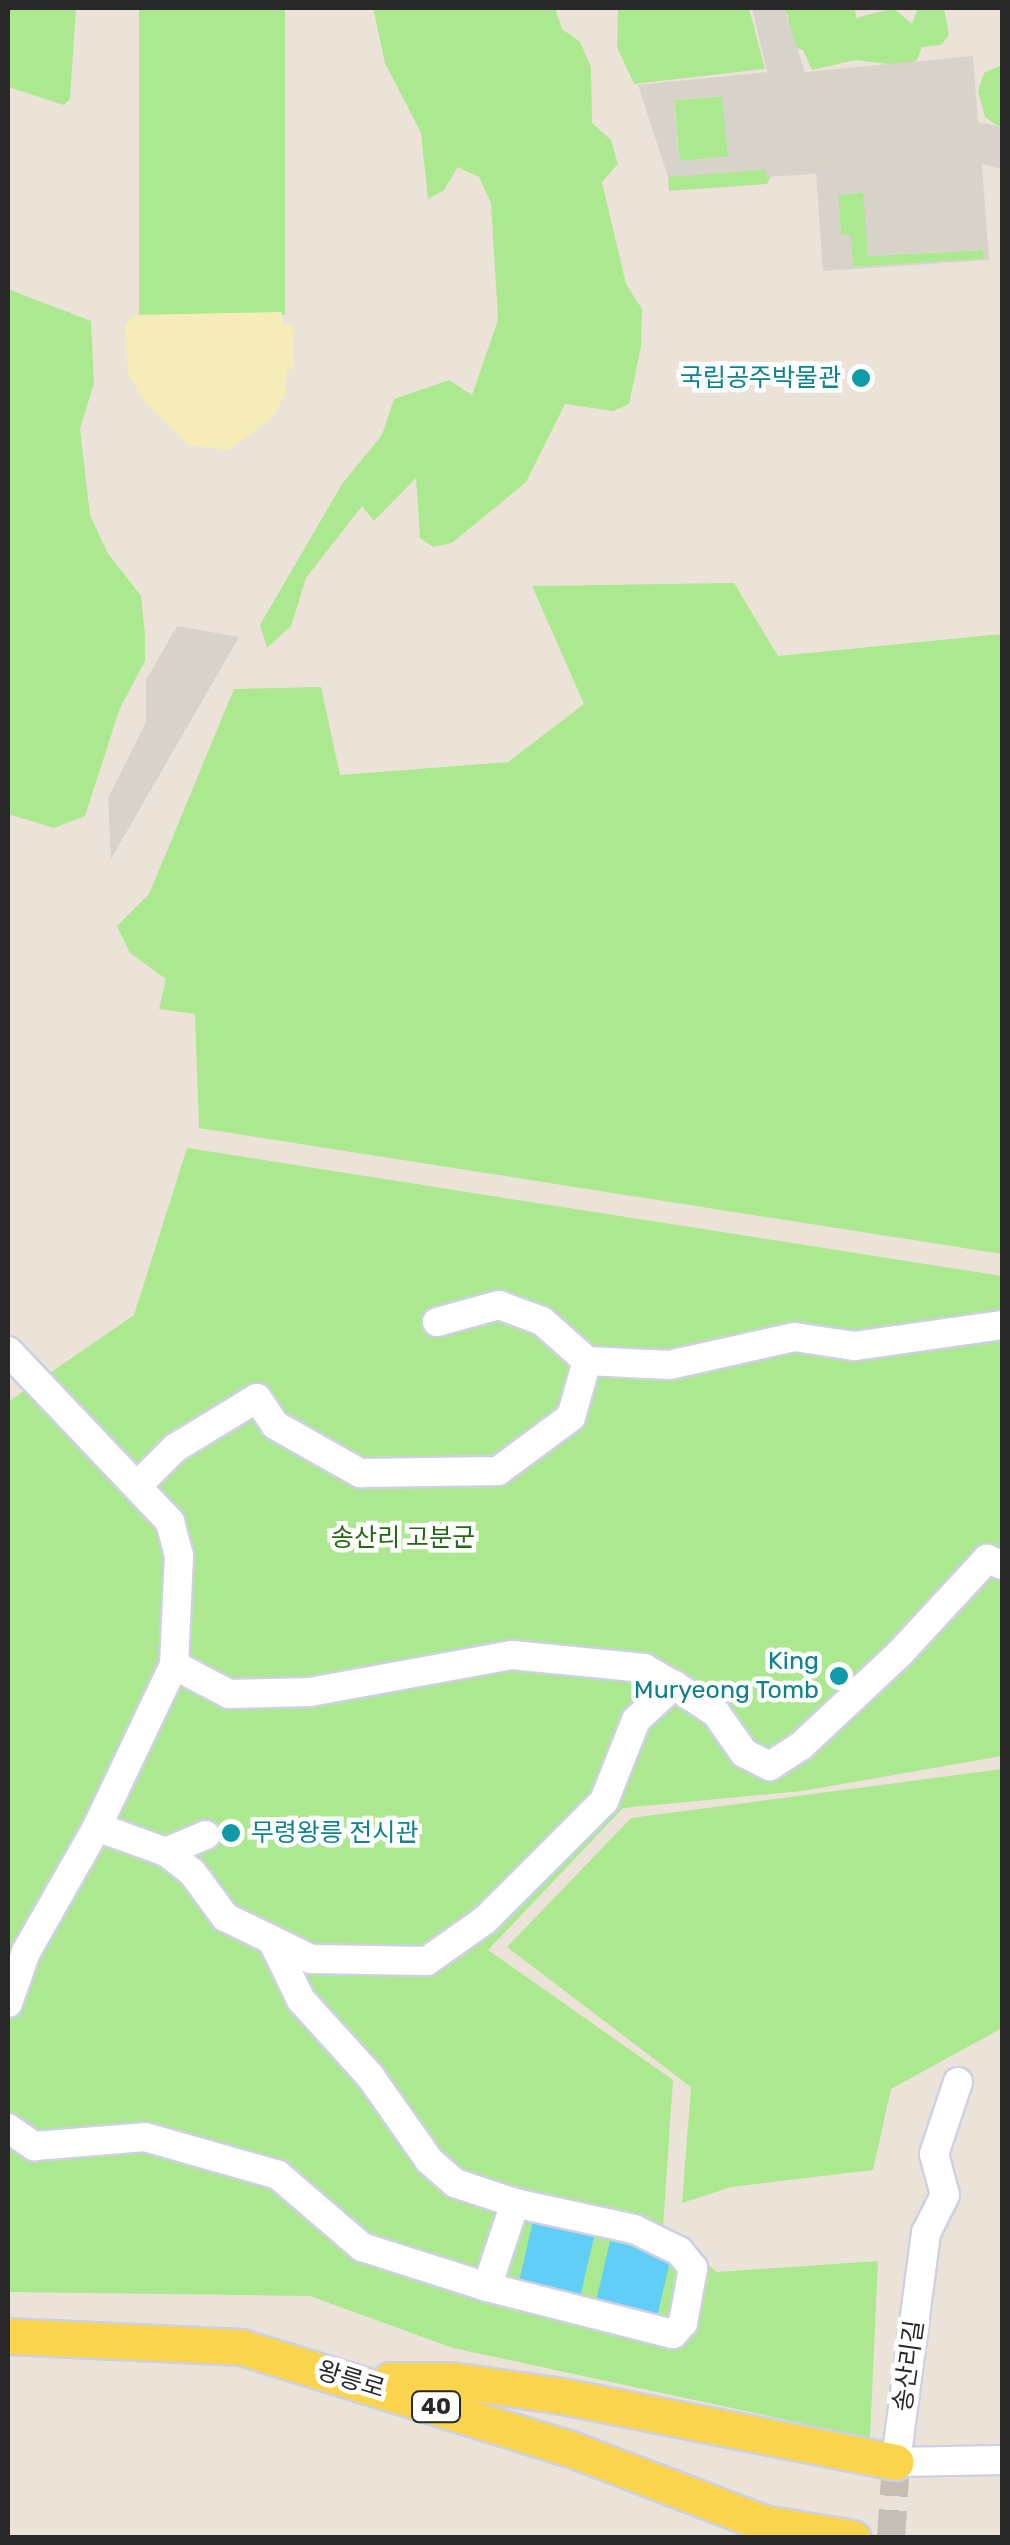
<!DOCTYPE html>
<html>
<head>
<meta charset="utf-8">
<style>
  body { margin:0 }
  #map { position:relative; width:1010px; height:2545px; overflow:hidden; background:#ece3d8; font-family:Rubik,"Noto Sans KR",sans-serif }
  div>[style] { position:absolute }
  .green>* { inset:0; background:#ace88f; transform-origin:0 0 }
  .sand>* { inset:0; background:#f5ecb7 }
  .plaza>* { inset:0; background:#d7d3cb }
  .water>* { inset:0; background:#61cef8; transform-origin:0 0 }
  .minor-tunnel>* { height:28px; margin-top:-14px; transform-origin:0; background:repeating-linear-gradient(90deg,#c5beb5 0 28px,transparent 0 42px) }
  .roads { filter:drop-shadow(2px 0 #cdd1e3) drop-shadow(-2px 0 #cdd1e3) drop-shadow(0 2px #cdd1e3) drop-shadow(0 -2px #cdd1e3) }
  .minor>* { height:28px; margin:-14px; padding:0 14px; transform-origin:14px; border-radius:14px; background:#fff }
  .major>* { height:35px; margin:-17.5px; padding:0 17.5px; transform-origin:17.5px; border-radius:17.5px; background:#fbd44d }
  .dots>* { width:28px; height:28px; translate:-50% -50%; box-sizing:border-box; border:5px solid #fff; border-radius:50% }
  span { translate:-50% -50%; white-space:nowrap; text-align:center; line-height:1.15; -webkit-text-stroke:9px #fff; paint-order:stroke }
  .shield-label span { padding:2px 8px; background:#fff; border:2px solid; border-radius:8px; -webkit-text-stroke-width:0 }
  .shield-label { font-size:22px; color:#282828; font-weight:700 }
  .culture-label { font-size:25px; color:#0d838f }
  .right { translate:-100% -50%; text-align:right }
  .left { translate:0 -50%; text-align:left }
  .park-label { font-size:25px; color:#246913 }
  .street-label { font-size:25px; color:#282828 }
  .frame { position:absolute; inset:0; border:10px solid #282828; pointer-events:none }
</style>
</head>
<body>
<div id="map">
  <div class="green">
    <i style="clip-path:polygon(8px 8px,76px 8px,70px 99px,64px 105px,8px 87px)"></i>
    <i style="left:139px;top:8px;width:146px;height:307px"></i>
    <i style="clip-path:polygon(373px 8px,555px 8px,562px 29px,580px 42px,591px 67px,592px 123px,611px 140px,618px 164px,602px 182px,626px 284px,642px 309px,641px 347px,629px 404px,613px 411px,565px 404px,526px 482px,452px 543px,433px 547px,420px 538px,416px 478px,374px 521px,362px 506px,306px 578px,291px 626px,267px 648px,260px 625px,342px 484px,382px 435px,394px 399px,449px 380px,472px 395px,498px 320px,491px 203px,479px 177px,458px 167px,444px 190px,428px 199px,421px 133px,385px 63px)"></i>
    <i style="clip-path:polygon(618px 8px,749px 8px,765px 69px,634px 84px,617px 47px)"></i>
    <i style="clip-path:polygon(777px 8px,855px 8px,856px 18px,893px 8px,912px 24px,918px 8px,944px 8px,949px 35px,941px 45px,922px 47px,917px 60px,905px 66px,855px 60px,812px 70px,803px 50px,790px 46px,788px 15px)"></i>
    <i style="clip-path:polygon(1002px 65px,1002px 125px,998px 126px,985px 117px,978px 91px,984px 73px)"></i>
    <i style="left:723px;top:96px;width:61px;height:49px;rotate:85deg"></i>
    <i style="clip-path:polygon(762px 157px,771px 176px,767px 184px,669px 191px,668px 177px)"></i>
    <i style="clip-path:polygon(864px 192px,868px 256px,983px 250px,985px 259px,852px 267px,841px 236px,838px 195px)"></i>
    <i style="clip-path:polygon(8px 289px,91px 321px,94px 383px,80px 429px,90px 515px,107px 552px,141px 596px,145px 634px,145px 661px,120px 708px,85px 816px,54px 828px,8px 814px)"></i>
    <i style="clip-path:polygon(734px 583px,778px 656px,1002px 634px,1002px 1254px,199px 1128px,195px 1014px,159px 1009px,166px 979px,130px 953px,117px 926px,149px 894px,234px 689px,321px 687px,340px 775px,508px 762px,584px 704px,532px 586px)"></i>
    <i style="clip-path:polygon(187px 1148px,1002px 1276px,1002px 1756px,802px 1791px,623px 1808px,488px 1950px,673px 2080px,663px 2228px,717px 2272px,878px 2261px,870px 2438px,453px 2348px,310px 2296px,8px 2292px,8px 1402px,134px 1315px)"></i>
    <i style="clip-path:polygon(1002px 1769px,1002px 2028px,891px 2089px,873px 2170px,731px 2187px,682px 2203px,691px 2087px,507px 1947px,631px 1818px)"></i>
  </div>
  <div class="sand">
    <i style="clip-path:polygon(282px 312px,282px 324px,292px 323px,294px 367px,287px 371px,285px 394px,273px 417px,229px 450px,189px 445px,143px 400px,128px 373px,125px 325px,134px 315px)"></i>
  </div>
  <div class="plaza">
    <i style="clip-path:polygon(evenodd,752px 8px,784px 8px,805px 72px,973px 56px,978px 122px,1002px 127px,1002px 169px,982px 164px,989px 260px,823px 271px,816px 174px,767px 177px,765px 170px,668px 177px,638px 85px,767px 72px,752px 8px,722px 96px,728px 157px,679px 161px,674px 100px,722px 96px,752px 8px,863px 192px,868px 256px,983px 250px,984px 259px,853px 267px,851px 235px,841px 235px,838px 195px,863px 192px)"></i>
    <i style="clip-path:polygon(177px 626px,239px 637px,111px 859px,108px 798px,146px 722px,146px 680px)"></i>
  </div>
  <div class="water">
    <i style="left:533px;top:2221px;width:63px;height:66px;rotate:13deg"></i>
    <i style="left:610px;top:2241px;width:63px;height:66px;rotate:13deg"></i>
  </div>
  <div class="minor-tunnel">
    <i style="left:891px;top:2538px;width:76px;rotate:-86.2deg"></i>
  </div>
  <div class="roads">
    <div class="minor">
      <i style="left:437px;top:1322px;width:64px;rotate:-15.3deg"></i>
      <i style="left:499px;top:1305px;width:46px;rotate:20.4deg"></i>
      <i style="left:542px;top:1321px;width:60px;rotate:41.6deg"></i>
      <i style="left:8px;top:1351px;width:236px;rotate:46.5deg"></i>
      <i style="left:170px;top:1522px;width:34px;rotate:75deg"></i>
      <i style="left:179px;top:1555px;width:110px;rotate:92.6deg"></i>
      <i style="left:137px;top:1486px;width:54px;rotate:-45deg"></i>
      <i style="left:175px;top:1448px;width:96px;rotate:-31.4deg"></i>
      <i style="left:257px;top:1398px;width:32px;rotate:56deg"></i>
      <i style="left:275px;top:1425px;width:98px;rotate:29.5deg"></i>
      <i style="left:360px;top:1473px;width:138px;rotate:-0.8deg"></i>
      <i style="left:498px;top:1471px;width:91px;rotate:-36.5deg"></i>
      <i style="left:571px;top:1417px;width:58px;rotate:-74.1deg"></i>
      <i style="left:587px;top:1361px;width:82px;rotate:2.8deg"></i>
      <i style="left:669px;top:1365px;width:128px;rotate:-12.6deg"></i>
      <i style="left:794px;top:1337px;width:62px;rotate:8.4deg"></i>
      <i style="left:855px;top:1346px;width:148px;rotate:-8.1deg"></i>
      <i style="left:97px;top:1827px;width:179px;rotate:-64.6deg"></i>
      <i style="left:174px;top:1665px;width:62px;rotate:27.8deg"></i>
      <i style="left:229px;top:1694px;width:81px;rotate:-1.4deg"></i>
      <i style="left:310px;top:1692px;width:205px;rotate:-10.4deg"></i>
      <i style="left:512px;top:1655px;width:133px;rotate:5.6deg"></i>
      <i style="left:644px;top:1668px;width:34px;rotate:30deg"></i>
      <i style="left:166px;top:1852px;width:43px;rotate:-23deg"></i>
      <i style="left:8px;top:2003px;width:54px;rotate:-70.6deg"></i>
      <i style="left:26px;top:1952px;width:144px;rotate:-60.4deg"></i>
      <i style="left:97px;top:1827px;width:73px;rotate:19.9deg"></i>
      <i style="left:166px;top:1852px;width:33px;rotate:38deg"></i>
      <i style="left:192px;top:1872px;width:56px;rotate:53.7deg"></i>
      <i style="left:225px;top:1917px;width:96px;rotate:26deg"></i>
      <i style="left:311px;top:1959px;width:116px;rotate:1deg"></i>
      <i style="left:427px;top:1961px;width:71px;rotate:-35.3deg"></i>
      <i style="left:485px;top:1920px;width:168px;rotate:-45deg"></i>
      <i style="left:604px;top:1801px;width:87px;rotate:-68.4deg"></i>
      <i style="left:636px;top:1720px;width:52px;rotate:-42.6deg"></i>
      <i style="left:674px;top:1685px;width:50px;rotate:33.7deg"></i>
      <i style="left:716px;top:1713px;width:49px;rotate:55deg"></i>
      <i style="left:744px;top:1753px;width:29px;rotate:27deg"></i>
      <i style="left:770px;top:1766px;width:37px;rotate:-33deg"></i>
      <i style="left:801px;top:1746px;width:137px;rotate:-43.2deg"></i>
      <i style="left:901px;top:1652px;width:127px;rotate:-47.2deg"></i>
      <i style="left:987px;top:1559px;width:16px;rotate:22deg"></i>
      <i style="left:958px;top:2082px;width:76px;rotate:108.4deg"></i>
      <i style="left:934px;top:2154px;width:42px;rotate:75deg"></i>
      <i style="left:945px;top:2195px;width:42px;rotate:116.6deg"></i>
      <i style="left:926px;top:2233px;width:231px;rotate:97.5deg"></i>
      <i style="left:896px;top:2462px;width:106px;rotate:-1.1deg"></i>
      <i style="left:8px;top:2128px;width:32px;rotate:35deg"></i>
      <i style="left:34px;top:2146px;width:111px;rotate:-4.6deg"></i>
      <i style="left:145px;top:2137px;width:138px;rotate:15.9deg"></i>
      <i style="left:278px;top:2175px;width:111px;rotate:40.6deg"></i>
      <i style="left:362px;top:2247px;width:131px;rotate:17.7deg"></i>
      <i style="left:487px;top:2287px;width:89px;rotate:-71.6deg"></i>
      <i style="left:515px;top:2203px;width:63px;rotate:-161.6deg"></i>
      <i style="left:455px;top:2183px;width:35px;rotate:-139deg"></i>
      <i style="left:429px;top:2160px;width:103px;rotate:-125.1deg"></i>
      <i style="left:370px;top:2076px;width:103px;rotate:-132.2deg"></i>
      <i style="left:301px;top:2000px;width:67px;rotate:-115.8deg"></i>
      <i style="left:487px;top:2287px;width:192px;rotate:14.2deg"></i>
      <i style="left:673px;top:2334px;width:15px;rotate:-48deg"></i>
      <i style="left:683px;top:2323px;width:56px;rotate:-79.7deg"></i>
      <i style="left:693px;top:2268px;width:22px;rotate:-129deg"></i>
      <i style="left:679px;top:2251px;width:50px;rotate:-153.9deg"></i>
      <i style="left:634px;top:2229px;width:122px;rotate:-167.7deg"></i>
    </div>
    <div class="major">
      <i style="left:8px;top:2336px;width:233px;rotate:2.7deg"></i>
      <i style="left:241px;top:2347px;width:345px;rotate:17.2deg"></i>
      <i style="left:571px;top:2449px;width:207px;rotate:21deg"></i>
      <i style="left:764px;top:2523px;width:90px;rotate:9.6deg"></i>
      <i style="left:390px;top:2380px;width:62px"></i>
      <i style="left:452px;top:2380px;width:111px;rotate:8.3deg"></i>
      <i style="left:562px;top:2396px;width:340px;rotate:11.2deg"></i>
    </div>
  </div>
  <div class="dots">
    <i style="left:861px;top:378px;background:#0f9aa8"></i>
    <i style="left:839px;top:1676px;background:#0f9aa8"></i>
    <i style="left:231px;top:1833px;background:#0f9aa8"></i>
  </div>
  <div class="shield-label">
    <span style="left:436px;top:2407px">40</span>
  </div>
  <div class="culture-label">
    <span class="right" style="left:841px;top:378px">국립공주박물관</span>
    <span class="right" style="left:819px;top:1676px">King<br>Muryeong Tomb</span>
    <span class="left" style="left:251px;top:1833px">무령왕릉 전시관</span>
  </div>
  <div class="park-label">
    <span style="left:403px;top:1538px">송산리 고분군</span>
  </div>
  <div class="street-label">
    <span style="left:909px;top:2366px;rotate:-82deg">송산리길</span>
    <span style="left:351px;top:2380px;rotate:17deg">왕릉로</span>
  </div>
  <div class="frame"></div>
</div>
</body>
</html>
